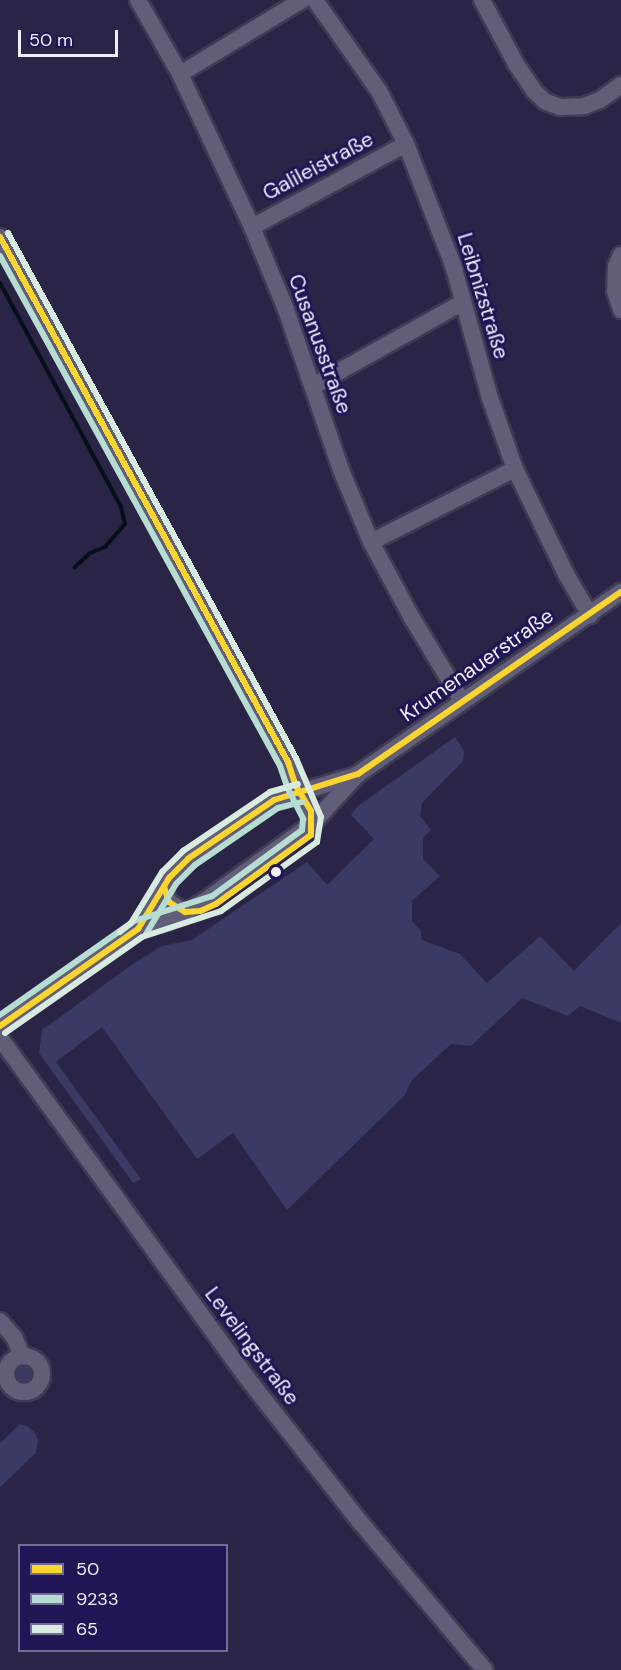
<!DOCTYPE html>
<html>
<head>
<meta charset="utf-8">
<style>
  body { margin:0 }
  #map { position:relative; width:621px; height:1670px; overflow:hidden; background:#2a2547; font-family:"DM Sans",sans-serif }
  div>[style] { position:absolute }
  .green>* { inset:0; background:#3a3a64 }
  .stream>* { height:4px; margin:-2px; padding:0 2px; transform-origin:2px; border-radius:2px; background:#061018 }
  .roads { filter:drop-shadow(2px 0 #3f3c53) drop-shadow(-2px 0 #3f3c53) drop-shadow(0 2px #3f3c53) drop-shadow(0 -2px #3f3c53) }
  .minor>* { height:16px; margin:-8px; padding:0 8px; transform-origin:8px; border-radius:8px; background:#605e79 }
  .minor>.ring { margin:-8px; padding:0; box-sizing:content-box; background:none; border:16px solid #605e79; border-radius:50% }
  .bus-1>* { height:6px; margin:-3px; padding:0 3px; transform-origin:3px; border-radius:3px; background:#fad52f }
  .bus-2>* { height:6px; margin:-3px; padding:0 3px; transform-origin:3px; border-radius:3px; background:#b7ddd2 }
  .bus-3>* { height:6px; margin:-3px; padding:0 3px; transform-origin:3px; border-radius:3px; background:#d8ebe0 }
  .dots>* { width:16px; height:16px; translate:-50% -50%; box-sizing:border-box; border:3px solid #201656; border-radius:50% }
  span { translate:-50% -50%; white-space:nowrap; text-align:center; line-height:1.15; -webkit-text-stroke:6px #201656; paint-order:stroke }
  .street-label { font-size:21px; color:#edeefe }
  .legend { position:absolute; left:18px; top:1544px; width:210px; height:108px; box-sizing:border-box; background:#201656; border:2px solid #726c99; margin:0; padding:8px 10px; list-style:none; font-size:18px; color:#edeefe }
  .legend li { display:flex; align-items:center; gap:12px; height:30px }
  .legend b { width:30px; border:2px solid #726c99 }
  .scale { position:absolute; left:18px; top:30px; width:100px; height:27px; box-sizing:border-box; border:3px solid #edeefe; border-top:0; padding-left:8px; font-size:18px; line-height:21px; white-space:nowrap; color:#edeefe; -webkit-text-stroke:4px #201656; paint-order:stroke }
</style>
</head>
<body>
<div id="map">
  <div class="green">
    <i style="clip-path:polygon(455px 737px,464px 751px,463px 761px,422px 803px,420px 816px,431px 830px,423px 838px,423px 859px,440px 876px,412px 901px,412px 921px,421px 931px,422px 940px,460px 954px,487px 983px,540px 936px,574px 971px,621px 923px,621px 1023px,580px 1006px,568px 1016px,522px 998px,471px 1046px,451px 1044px,411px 1081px,405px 1095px,287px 1210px,233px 1133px,197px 1159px,102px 1027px,56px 1062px,141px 1179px,133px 1183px,39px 1053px,42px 1030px,137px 961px,162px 946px,192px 940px,307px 862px,327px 885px,374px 839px,351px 815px,358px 806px)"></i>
    <i style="clip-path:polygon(19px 1362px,26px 1362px,33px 1371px,34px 1378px,27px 1385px,19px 1383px,15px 1377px)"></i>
    <i style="clip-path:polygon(20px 1424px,29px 1427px,36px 1434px,38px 1441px,36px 1453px,0 1487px,0 1443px)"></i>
  </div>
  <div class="stream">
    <i style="left:0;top:283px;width:255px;rotate:61.6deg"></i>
    <i style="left:121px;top:507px;width:17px;rotate:77deg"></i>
    <i style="left:125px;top:524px;width:30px;rotate:131deg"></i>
    <i style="left:105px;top:547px;width:16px;rotate:158deg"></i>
    <i style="left:90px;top:553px;width:21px;rotate:137deg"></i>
  </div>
  <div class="roads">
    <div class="minor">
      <i style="left:138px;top:0;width:85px;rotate:60.4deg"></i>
      <i style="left:180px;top:74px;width:169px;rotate:64.8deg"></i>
      <i style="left:252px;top:227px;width:87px;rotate:67.6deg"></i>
      <i style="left:285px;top:307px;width:172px;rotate:71deg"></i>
      <i style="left:341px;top:470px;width:78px;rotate:67.4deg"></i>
      <i style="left:371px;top:542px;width:86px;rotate:61.7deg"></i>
      <i style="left:412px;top:618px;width:97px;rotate:58.9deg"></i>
      <i style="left:315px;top:0;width:111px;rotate:54.9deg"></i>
      <i style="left:379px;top:91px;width:59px;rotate:63deg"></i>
      <i style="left:406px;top:144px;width:130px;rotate:68.8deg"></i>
      <i style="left:453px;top:265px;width:138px;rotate:74.5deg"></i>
      <i style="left:490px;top:398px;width:75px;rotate:70.6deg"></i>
      <i style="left:515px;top:469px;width:117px;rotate:64.1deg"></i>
      <i style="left:566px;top:574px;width:48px;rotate:59.7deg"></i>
      <i style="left:482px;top:0;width:72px;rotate:62deg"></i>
      <i style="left:516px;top:64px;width:32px;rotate:56deg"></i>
      <i style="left:534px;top:91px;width:16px;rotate:43deg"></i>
      <i style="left:546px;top:102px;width:15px;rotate:20deg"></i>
      <i style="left:560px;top:107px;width:24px;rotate:-2deg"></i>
      <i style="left:584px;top:106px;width:17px;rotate:-21deg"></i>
      <i style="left:600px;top:100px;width:26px;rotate:-36deg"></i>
      <i style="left:180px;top:74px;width:143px;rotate:-31.2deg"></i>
      <i style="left:252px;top:227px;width:175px;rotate:-28.3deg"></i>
      <i style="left:0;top:237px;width:599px;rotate:61.25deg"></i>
      <i style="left:288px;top:762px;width:25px;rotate:72deg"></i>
      <i style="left:296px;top:786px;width:29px;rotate:59deg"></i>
      <i style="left:311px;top:811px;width:13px;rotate:86deg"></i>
      <i style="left:621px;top:255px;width:12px;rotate:114deg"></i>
      <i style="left:616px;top:266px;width:25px;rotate:92deg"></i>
      <i style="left:615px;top:291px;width:20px;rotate:72deg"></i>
      <i style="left:313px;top:386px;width:172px;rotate:-29.2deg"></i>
      <i style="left:371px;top:542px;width:161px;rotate:-26.9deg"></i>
      <i style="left:164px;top:887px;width:16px;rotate:72deg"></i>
      <i style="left:169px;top:902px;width:19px;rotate:32deg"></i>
      <i style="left:138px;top:929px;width:60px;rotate:-58.7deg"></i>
      <i style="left:169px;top:878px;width:28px;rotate:-45deg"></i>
      <i style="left:189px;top:858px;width:103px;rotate:-34.3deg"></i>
      <i style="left:274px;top:800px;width:87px;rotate:-16.8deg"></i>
      <i style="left:0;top:1026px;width:169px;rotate:-35.1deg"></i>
      <i style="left:138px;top:929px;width:30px;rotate:-14deg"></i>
      <i style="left:167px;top:922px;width:41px;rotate:-29.1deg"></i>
      <i style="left:203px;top:902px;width:134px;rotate:-35.6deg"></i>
      <i style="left:312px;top:824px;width:68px;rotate:-47.4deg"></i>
      <i style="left:358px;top:774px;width:320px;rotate:-34.7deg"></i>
      <i style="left:0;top:1038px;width:415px;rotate:54deg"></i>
      <i style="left:244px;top:1374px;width:189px;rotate:51.9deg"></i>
      <i style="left:361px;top:1523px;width:192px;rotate:49.9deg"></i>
      <i style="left:0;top:1321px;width:21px;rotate:49deg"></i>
      <i style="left:14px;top:1337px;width:21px;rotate:67deg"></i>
      <i class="ring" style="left:6px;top:1356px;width:20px;height:20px"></i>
    </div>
  </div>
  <div class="bus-1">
    <i style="left:0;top:237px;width:599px;rotate:61.25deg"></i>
    <i style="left:288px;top:762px;width:25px;rotate:72deg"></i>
    <i style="left:296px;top:786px;width:29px;rotate:59deg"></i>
    <i style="left:311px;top:811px;width:24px;rotate:90deg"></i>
    <i style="left:311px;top:835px;width:117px;rotate:144deg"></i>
    <i style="left:216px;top:904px;width:17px;rotate:156deg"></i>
    <i style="left:200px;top:911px;width:15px;rotate:176deg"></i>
    <i style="left:185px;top:912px;width:19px;rotate:-148deg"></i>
    <i style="left:169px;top:902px;width:16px;rotate:-108deg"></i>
    <i style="left:0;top:1026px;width:169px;rotate:-35.1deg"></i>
    <i style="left:138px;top:929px;width:60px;rotate:-58.7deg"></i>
    <i style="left:169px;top:878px;width:28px;rotate:-45deg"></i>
    <i style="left:189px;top:858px;width:103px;rotate:-34.3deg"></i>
    <i style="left:274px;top:800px;width:88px;rotate:-17.2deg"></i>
    <i style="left:358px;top:774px;width:320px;rotate:-34.7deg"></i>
  </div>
  <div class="bus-2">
    <i style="left:0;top:256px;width:582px;rotate:61.23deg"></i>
    <i style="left:280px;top:766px;width:24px;rotate:71deg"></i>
    <i style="left:288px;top:789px;width:34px;rotate:63deg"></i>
    <i style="left:303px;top:819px;width:11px;rotate:95deg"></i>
    <i style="left:302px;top:830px;width:112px;rotate:143.7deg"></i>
    <i style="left:212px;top:896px;width:82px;rotate:162.2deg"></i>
    <i style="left:134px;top:921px;width:164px;rotate:145deg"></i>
    <i style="left:146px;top:934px;width:58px;rotate:-59deg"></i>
    <i style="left:176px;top:884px;width:27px;rotate:-45deg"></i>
    <i style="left:195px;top:865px;width:101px;rotate:-34.5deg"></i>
    <i style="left:278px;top:808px;width:25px;rotate:-14deg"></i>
  </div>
  <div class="bus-3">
    <i style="left:120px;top:932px;width:14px;rotate:-39deg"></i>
    <i style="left:131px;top:923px;width:60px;rotate:-58.7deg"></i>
    <i style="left:162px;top:872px;width:30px;rotate:-45deg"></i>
    <i style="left:183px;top:851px;width:105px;rotate:-34.1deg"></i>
    <i style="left:270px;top:792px;width:29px;rotate:-16deg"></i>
    <i style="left:5px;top:1033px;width:167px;rotate:-35deg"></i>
    <i style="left:142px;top:937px;width:83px;rotate:-18.2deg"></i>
    <i style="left:221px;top:911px;width:118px;rotate:-35.7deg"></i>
    <i style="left:317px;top:842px;width:25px;rotate:-81deg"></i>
    <i style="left:321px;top:817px;width:64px;rotate:-113deg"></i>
    <i style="left:296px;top:758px;width:599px;rotate:-118.75deg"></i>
  </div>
  <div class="dots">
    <i style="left:276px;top:872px;background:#edeefe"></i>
  </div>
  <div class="street-label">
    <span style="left:318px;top:166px;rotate:-28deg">Galileistraße</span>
    <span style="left:483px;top:296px;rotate:73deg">Leibnizstraße</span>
    <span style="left:320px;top:344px;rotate:70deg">Cusanusstraße</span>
    <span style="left:477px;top:665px;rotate:-35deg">Krumenauerstraße</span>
    <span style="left:252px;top:1346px;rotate:53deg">Levelingstraße</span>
  </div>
  <ul class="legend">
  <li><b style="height:8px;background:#fad52f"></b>50</li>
  <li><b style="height:8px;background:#b7ddd2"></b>9233</li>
  <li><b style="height:8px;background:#d8ebe0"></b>65</li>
  </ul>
  <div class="scale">50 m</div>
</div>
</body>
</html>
